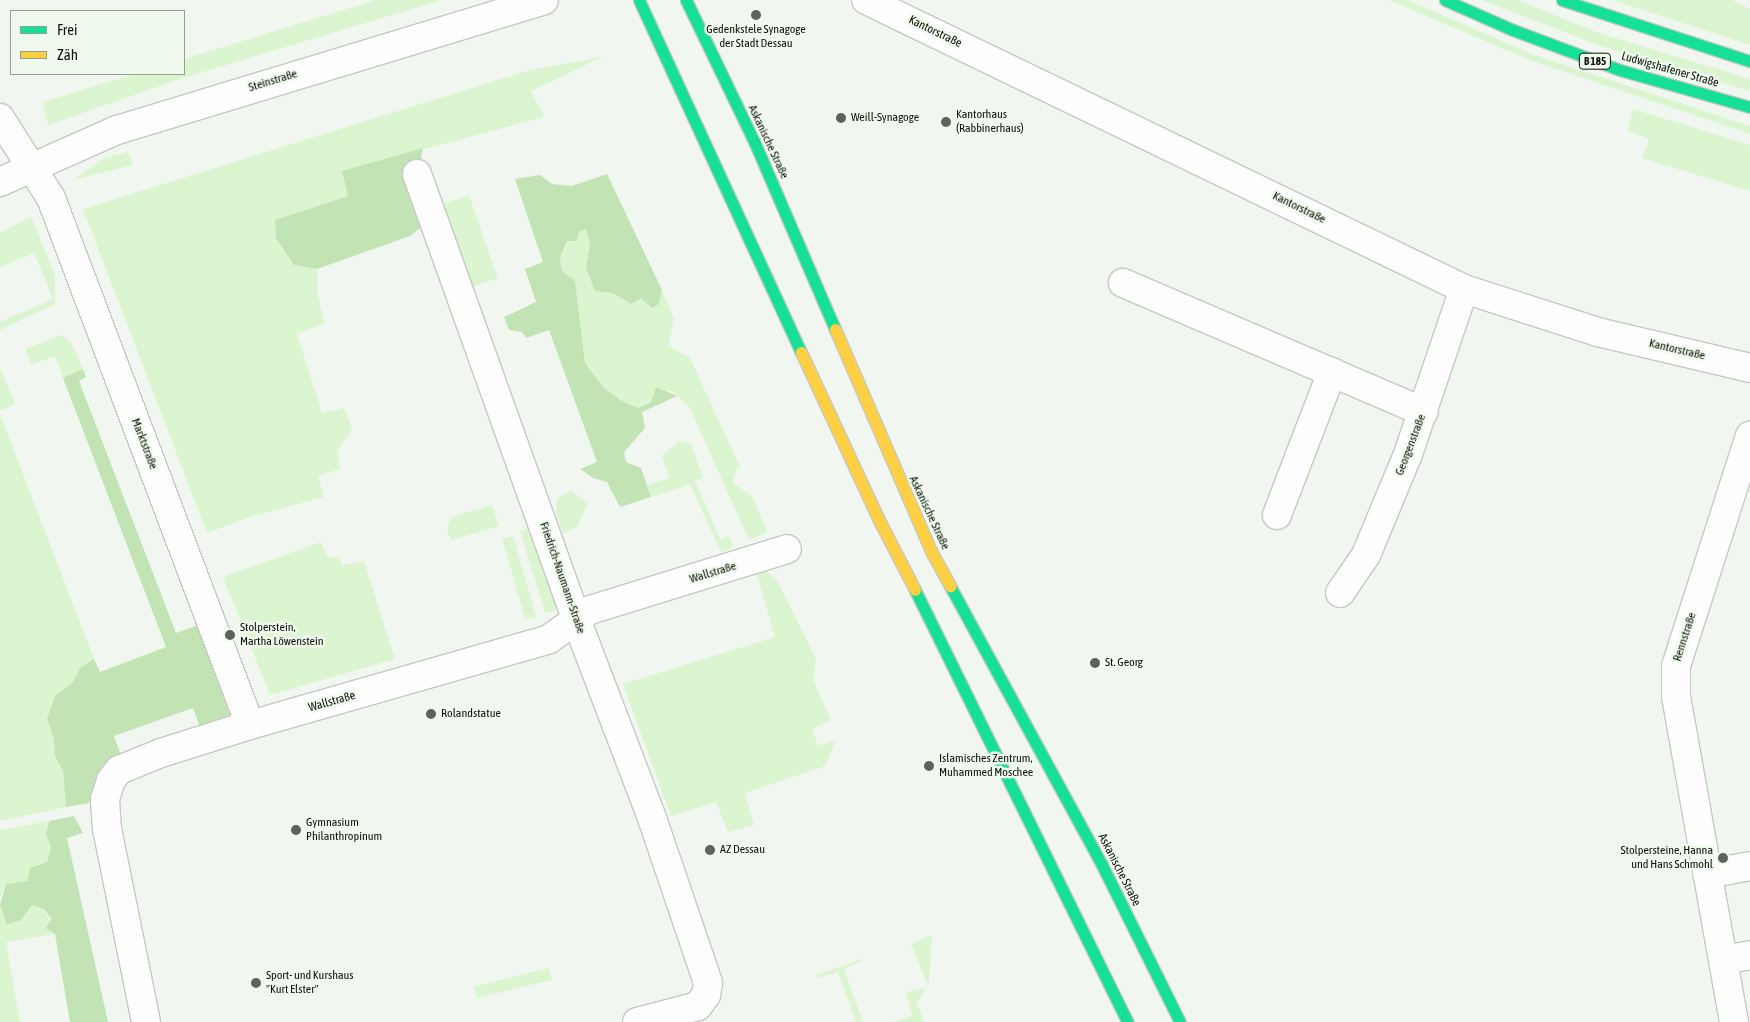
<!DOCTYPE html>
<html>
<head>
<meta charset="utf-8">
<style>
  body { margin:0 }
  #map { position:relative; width:1750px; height:1022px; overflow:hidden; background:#f1f6f0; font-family:"Asap Condensed",sans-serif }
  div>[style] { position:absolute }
  .green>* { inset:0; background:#dbf5d1; transform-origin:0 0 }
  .forest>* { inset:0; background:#c2e4b4 }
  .roads { filter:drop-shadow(1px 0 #c5c9c3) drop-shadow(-1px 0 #c5c9c3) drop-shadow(0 1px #c5c9c3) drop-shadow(0 -1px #c5c9c3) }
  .street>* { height:28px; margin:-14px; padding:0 14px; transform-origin:14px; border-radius:14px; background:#fdfefd }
  .fast>* { height:11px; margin:-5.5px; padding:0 5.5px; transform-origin:5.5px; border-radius:5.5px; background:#16e098 }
  .slow>* { height:11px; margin:-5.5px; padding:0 5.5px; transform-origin:5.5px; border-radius:5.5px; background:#ffcf43 }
  .dots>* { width:14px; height:14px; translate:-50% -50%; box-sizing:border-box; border:2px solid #f0faec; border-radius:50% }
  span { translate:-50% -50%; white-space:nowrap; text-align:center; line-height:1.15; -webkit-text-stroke:5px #f0faec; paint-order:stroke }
  .shield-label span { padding:1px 4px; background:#f0faec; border:1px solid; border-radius:4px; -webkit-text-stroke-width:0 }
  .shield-label { font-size:11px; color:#0e120d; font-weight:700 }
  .poi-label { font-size:12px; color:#0e120d }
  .left { translate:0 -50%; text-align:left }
  .right { translate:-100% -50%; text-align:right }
  .street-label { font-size:12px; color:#0e120d }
  .legend { position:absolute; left:10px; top:10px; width:175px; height:65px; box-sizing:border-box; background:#f0faec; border:1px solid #969d93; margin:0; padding:6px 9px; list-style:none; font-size:15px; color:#0e120d }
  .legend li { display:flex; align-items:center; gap:10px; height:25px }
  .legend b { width:25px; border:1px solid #969d93 }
</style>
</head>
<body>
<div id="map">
  <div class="green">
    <i style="clip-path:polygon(376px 0,442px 0,183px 78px,48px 125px,43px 102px,135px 74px,184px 74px,184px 59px)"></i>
    <i style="clip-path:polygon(1389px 0,1408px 0,1534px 55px,1750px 126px,1750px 134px,1532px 61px)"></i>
    <i style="clip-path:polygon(1482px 0,1517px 0,1599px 33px,1750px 79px,1750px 91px,1600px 46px)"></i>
    <i style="clip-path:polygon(1612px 0,1732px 0,1750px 9px,1750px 45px)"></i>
    <i style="clip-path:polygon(605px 56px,531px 91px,544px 117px,342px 171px,349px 196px,275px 220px,294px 265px,317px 269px,317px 293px,325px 323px,297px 334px,322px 413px,344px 408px,352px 429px,337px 452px,340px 469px,318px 476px,324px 497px,253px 516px,207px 533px,83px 209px,527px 71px)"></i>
    <i style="clip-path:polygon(1633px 109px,1750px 145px,1750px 191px,1642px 158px,1649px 139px,1628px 131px)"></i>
    <i style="clip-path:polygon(128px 152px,133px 165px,73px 180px,102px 159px)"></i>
    <i style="left:469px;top:195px;width:88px;height:30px;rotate:71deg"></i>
    <i style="clip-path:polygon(31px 217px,55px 275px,55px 304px,0 330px,0 322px,53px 299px,34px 253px,0 267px,0 233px)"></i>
    <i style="clip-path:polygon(586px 228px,590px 244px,586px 268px,595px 291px,613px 293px,631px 304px,641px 298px,659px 304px,662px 290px,674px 319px,668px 346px,690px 358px,741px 469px,737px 467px,733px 483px,752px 496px,767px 532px,749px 540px,689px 406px,670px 390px,638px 408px,620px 400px,603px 387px,585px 363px,575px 281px,562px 271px,560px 257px,567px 241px)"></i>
    <i style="clip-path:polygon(61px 335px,71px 342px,83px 369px,63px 378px,55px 356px,31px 365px,25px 349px)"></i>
    <i style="clip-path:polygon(0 368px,15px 404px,0 410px)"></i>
    <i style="clip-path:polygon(0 414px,94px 659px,81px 667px,73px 682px,55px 696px,47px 719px,54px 739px,55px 756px,63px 771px,66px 807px,0 821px)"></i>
    <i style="clip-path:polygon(681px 441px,691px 444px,703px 478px,695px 481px,720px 539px,729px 536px,733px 547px,721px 552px,690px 484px,651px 497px,647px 485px,669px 478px,662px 455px)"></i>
    <i style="clip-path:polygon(571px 491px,588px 503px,577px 527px,563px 533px,556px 513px,557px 498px)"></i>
    <i style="clip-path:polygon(492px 505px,499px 526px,451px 540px,447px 530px,451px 517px)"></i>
    <i style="clip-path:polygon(534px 526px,559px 604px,554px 611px,545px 613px,520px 531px)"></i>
    <i style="left:513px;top:536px;width:84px;height:11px;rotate:74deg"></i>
    <i style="clip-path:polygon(321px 542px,327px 557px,339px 557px,342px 565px,364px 561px,395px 659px,270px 695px,223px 577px)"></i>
    <i style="clip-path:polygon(762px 567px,778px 582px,816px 659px,813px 680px,831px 720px,812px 729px,818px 746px,836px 739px,825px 766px,745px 793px,754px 825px,728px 832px,716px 802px,671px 816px,623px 684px,775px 637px,755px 568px)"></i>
    <i style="clip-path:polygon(49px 821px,46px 834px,51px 848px,47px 862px,30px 868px,27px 881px,6px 884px,0 898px,0 830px)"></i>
    <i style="clip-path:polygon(0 905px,7px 925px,21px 920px,32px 905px,44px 909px,55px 934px,6px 942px,20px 1022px,0 1022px)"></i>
    <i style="clip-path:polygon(932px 935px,929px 982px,928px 986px,911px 944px)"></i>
    <i style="clip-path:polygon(862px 959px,863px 961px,844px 969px,863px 1022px,856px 1022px,838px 972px,817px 978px,816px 975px)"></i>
    <i style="left:549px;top:968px;width:12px;height:77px;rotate:76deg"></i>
    <i style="clip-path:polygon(926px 988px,917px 1003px,924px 1022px,893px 1022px,912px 1016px,906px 992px)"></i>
  </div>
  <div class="forest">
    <i style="clip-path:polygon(423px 148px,420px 163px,404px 174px,424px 225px,410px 236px,317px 269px,294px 265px,276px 238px,275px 220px,348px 196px,342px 171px)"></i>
    <i style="clip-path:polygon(607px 174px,662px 290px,659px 304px,652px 308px,641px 298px,631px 304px,613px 293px,595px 291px,586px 268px,590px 244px,586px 229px,579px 232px,576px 241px,567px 241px,560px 257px,562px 271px,575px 281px,585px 363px,603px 387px,620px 400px,638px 408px,651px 402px,656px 387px,677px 396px,642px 412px,645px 428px,624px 452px,626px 462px,641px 468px,651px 497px,620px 507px,607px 482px,593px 478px,580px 469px,597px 462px,549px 330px,526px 338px,522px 332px,509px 330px,504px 317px,536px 302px,525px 269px,543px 262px,515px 179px,540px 175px,552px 184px,572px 186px)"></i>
    <i style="clip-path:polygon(83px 369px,86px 377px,79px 381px,176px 633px,201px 624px,234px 714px,230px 720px,201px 730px,193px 708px,114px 736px,122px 758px,101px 776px,89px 803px,66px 807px,63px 771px,55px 756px,54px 739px,47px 719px,55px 696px,73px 682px,81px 667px,94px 659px,100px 672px,166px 647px,63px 378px)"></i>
    <i style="clip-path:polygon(74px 816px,83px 833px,67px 838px,108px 1022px,70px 1022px,55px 934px,46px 928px,51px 919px,44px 909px,32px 905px,21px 920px,7px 925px,0 905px,6px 884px,27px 881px,30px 868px,47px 862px,51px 848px,46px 834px,49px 821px)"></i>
  </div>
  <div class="roads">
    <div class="street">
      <i style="left:866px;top:0;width:664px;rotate:25.79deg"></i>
      <i style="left:1464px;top:289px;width:141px;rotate:17.8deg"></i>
      <i style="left:1598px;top:332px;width:156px;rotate:13.3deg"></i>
      <i style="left:0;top:118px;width:95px;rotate:57.5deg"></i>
      <i style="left:51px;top:198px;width:563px;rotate:69.31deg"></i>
      <i style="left:417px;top:174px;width:473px;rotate:70.3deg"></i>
      <i style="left:576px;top:619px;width:216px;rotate:69.1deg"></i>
      <i style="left:653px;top:821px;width:171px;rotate:71.2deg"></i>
      <i style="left:708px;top:983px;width:12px;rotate:99deg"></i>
      <i style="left:706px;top:995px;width:14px;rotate:126deg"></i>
      <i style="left:698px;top:1006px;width:63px;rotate:165.3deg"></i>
      <i style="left:0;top:182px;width:128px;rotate:-24deg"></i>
      <i style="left:117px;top:130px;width:446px;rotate:-16.9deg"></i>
      <i style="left:1123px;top:283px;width:327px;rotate:23.2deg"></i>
      <i style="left:1277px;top:515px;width:153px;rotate:-69deg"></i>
      <i style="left:1340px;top:593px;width:46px;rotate:-55.6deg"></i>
      <i style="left:1366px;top:555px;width:109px;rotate:-67.4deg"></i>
      <i style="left:1408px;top:454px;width:174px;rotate:-71.3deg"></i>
      <i style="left:1707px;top:874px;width:44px;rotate:-10.5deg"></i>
      <i style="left:1723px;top:960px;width:27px;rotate:-10deg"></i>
      <i style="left:146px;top:1022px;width:197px;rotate:-101.4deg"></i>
      <i style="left:107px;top:829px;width:30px;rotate:-94deg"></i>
      <i style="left:105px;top:799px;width:20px;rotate:-72deg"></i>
      <i style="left:111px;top:780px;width:13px;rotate:-51deg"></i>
      <i style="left:119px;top:770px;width:45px;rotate:-22deg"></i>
      <i style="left:161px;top:753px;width:93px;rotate:-17.5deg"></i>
      <i style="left:250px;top:725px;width:311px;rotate:-16deg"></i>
      <i style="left:549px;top:639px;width:50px;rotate:-35.3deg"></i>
      <i style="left:590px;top:610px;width:206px;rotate:-17.2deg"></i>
      <i style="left:1734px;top:1022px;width:331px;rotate:-100.1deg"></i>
      <i style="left:1676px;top:696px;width:30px;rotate:-90deg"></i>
      <i style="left:1676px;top:666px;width:242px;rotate:-72.2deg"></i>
    </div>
    <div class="fast">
      <i style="left:639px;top:0;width:387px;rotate:65.3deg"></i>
      <i style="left:686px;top:0;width:157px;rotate:64.3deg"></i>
      <i style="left:754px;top:141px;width:205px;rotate:66.7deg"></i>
      <i style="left:1445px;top:0;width:74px;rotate:23.8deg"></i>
      <i style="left:1513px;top:30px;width:114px;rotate:20.5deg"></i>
      <i style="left:1620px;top:70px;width:135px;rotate:15.9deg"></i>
      <i style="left:1562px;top:0;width:198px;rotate:18deg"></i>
      <i style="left:950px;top:586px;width:318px;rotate:61.4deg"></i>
      <i style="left:1102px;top:865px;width:175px;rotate:63.6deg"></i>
      <i style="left:915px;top:590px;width:482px;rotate:63.8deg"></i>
    </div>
    <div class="slow">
      <i style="left:835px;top:329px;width:244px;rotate:66.6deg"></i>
      <i style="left:932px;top:553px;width:38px;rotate:61deg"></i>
      <i style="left:801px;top:352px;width:190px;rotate:65.1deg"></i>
      <i style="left:881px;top:524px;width:74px;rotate:62.7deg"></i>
    </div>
  </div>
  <div class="dots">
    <i style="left:756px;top:15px;background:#5d625c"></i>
    <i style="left:841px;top:118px;background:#5d625c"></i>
    <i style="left:946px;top:122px;background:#5d625c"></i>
    <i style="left:230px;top:635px;background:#5d625c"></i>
    <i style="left:1095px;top:663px;background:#5d625c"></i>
    <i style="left:431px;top:714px;background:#5d625c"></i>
    <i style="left:929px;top:766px;background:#5d625c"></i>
    <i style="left:296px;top:830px;background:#5d625c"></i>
    <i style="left:710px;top:850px;background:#5d625c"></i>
    <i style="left:1723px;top:858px;background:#5d625c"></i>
    <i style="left:256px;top:983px;background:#5d625c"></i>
  </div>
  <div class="shield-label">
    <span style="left:1595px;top:61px">B 185</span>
  </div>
  <div class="poi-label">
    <span style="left:756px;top:37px">Gedenkstele Synagoge<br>der Stadt Dessau</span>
    <span class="left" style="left:956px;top:122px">Kantorhaus<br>(Rabbinerhaus)</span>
    <span class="left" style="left:851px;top:118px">Weill-Synagoge</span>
    <span class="left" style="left:240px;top:635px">Stolperstein,<br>Martha Löwenstein</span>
    <span class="left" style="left:1105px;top:663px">St. Georg</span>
    <span class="left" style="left:441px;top:714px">Rolandstatue</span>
    <span class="left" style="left:939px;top:766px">Islamisches Zentrum,<br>Muhammed Moschee</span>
    <span class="left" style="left:306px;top:830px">Gymnasium<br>Philanthropinum</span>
    <span class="left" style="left:720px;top:850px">AZ Dessau</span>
    <span class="right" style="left:1713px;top:858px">Stolpersteine, Hanna<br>und Hans Schmohl</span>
    <span class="left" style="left:266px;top:983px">Sport- und Kurshaus<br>"Kurt Elster"</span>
  </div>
  <div class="street-label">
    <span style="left:935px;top:32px;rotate:26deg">Kantorstraße</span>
    <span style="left:1670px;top:70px;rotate:16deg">Ludwigshafener Straße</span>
    <span style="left:273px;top:81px;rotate:-17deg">Steinstraße</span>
    <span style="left:768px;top:142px;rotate:65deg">Askanische Straße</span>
    <span style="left:1299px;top:208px;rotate:26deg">Kantorstraße</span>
    <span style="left:1677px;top:350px;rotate:13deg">Kantorstraße</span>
    <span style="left:144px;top:444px;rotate:69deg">Marktstraße</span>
    <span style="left:1411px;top:445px;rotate:-69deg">Georgenstraße</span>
    <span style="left:929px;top:513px;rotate:65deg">Askanische Straße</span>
    <span style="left:713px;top:573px;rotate:-17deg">Wallstraße</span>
    <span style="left:562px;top:578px;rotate:71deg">Friedrich-Naumann-Straße</span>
    <span style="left:1685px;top:637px;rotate:-72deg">Rennstraße</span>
    <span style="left:332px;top:702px;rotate:-16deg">Wallstraße</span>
    <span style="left:1119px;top:870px;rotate:63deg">Askanische Straße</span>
  </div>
  <ul class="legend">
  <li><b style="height:6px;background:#16e098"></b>Frei</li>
  <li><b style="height:6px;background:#ffcf43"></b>Zäh</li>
  </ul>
</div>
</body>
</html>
